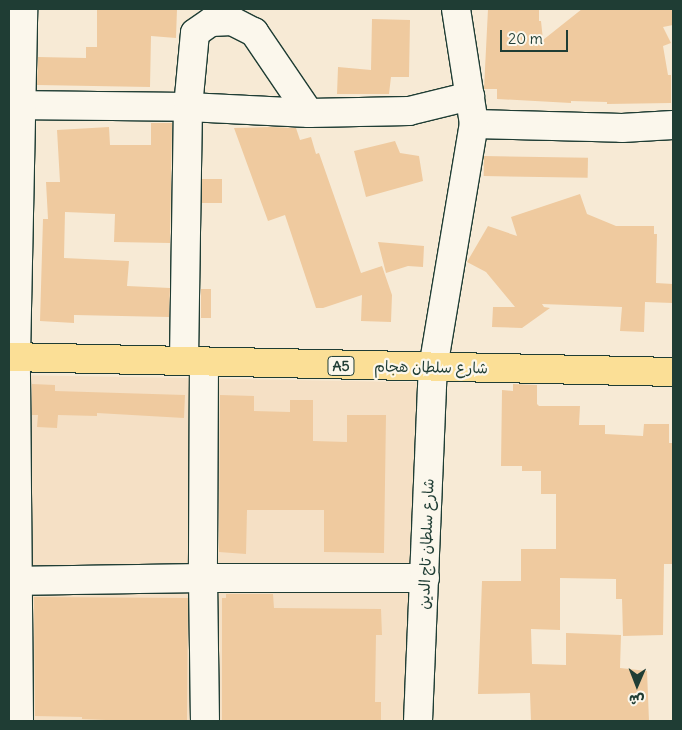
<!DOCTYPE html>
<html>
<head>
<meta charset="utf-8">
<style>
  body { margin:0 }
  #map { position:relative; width:682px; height:730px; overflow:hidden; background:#f7ead5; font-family:Delius,"Playpen Sans Arabic",sans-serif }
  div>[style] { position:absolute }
  .built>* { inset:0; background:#f5e0c5; transform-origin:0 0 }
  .building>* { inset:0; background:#efca9f; transform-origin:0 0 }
  .roads { filter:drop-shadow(1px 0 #1f3d34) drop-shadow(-1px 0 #1f3d34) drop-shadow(0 1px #1f3d34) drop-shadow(0 -1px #1f3d34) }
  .minor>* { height:28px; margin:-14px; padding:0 14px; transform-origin:14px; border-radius:14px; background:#fbf7ec }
  .highway>* { height:28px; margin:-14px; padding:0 14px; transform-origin:14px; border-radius:14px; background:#fbdf96 }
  span { translate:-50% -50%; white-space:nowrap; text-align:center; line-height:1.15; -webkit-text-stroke:4.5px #fbf7ec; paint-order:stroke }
  .shield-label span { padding:1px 4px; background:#fbf7ec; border:1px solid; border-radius:4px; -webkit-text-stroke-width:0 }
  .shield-label { font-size:14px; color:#1f3d34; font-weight:700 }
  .street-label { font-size:15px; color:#1f3d34 }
  .frame { position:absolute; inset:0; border:10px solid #1f3d34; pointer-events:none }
  .north { position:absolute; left:612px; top:660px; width:50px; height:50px; -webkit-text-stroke:4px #fbf7ec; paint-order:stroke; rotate:181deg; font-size:14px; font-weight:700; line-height:20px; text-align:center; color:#1f3d34 }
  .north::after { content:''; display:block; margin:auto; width:18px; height:22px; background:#1f3d34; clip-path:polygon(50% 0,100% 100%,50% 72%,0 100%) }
  .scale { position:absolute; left:500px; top:30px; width:68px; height:22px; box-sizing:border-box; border:2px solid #1f3d34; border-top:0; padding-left:6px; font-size:15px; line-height:18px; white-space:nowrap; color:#1f3d34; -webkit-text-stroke:4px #fbf7ec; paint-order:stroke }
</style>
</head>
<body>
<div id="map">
  <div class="built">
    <i style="left:9px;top:375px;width:410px;height:346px;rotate:1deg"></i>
  </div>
  <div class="building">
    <i style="clip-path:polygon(97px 9px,177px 9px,176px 38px,151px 36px,150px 87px,37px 85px,38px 57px,86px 58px,86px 47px,97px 47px)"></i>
    <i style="clip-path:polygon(488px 9px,539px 10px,539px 21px,541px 21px,543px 40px,582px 9px,673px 9px,673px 25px,663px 27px,671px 43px,663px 46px,668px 75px,671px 75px,671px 103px,607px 104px,607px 102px,571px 101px,571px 103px,497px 99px,497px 89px,484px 89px)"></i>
    <i style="clip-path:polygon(372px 19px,410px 20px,409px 77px,391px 77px,389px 94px,337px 94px,338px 67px,371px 70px)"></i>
    <i style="clip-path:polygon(151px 123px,172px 123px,170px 243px,114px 242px,115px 214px,65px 212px,64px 258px,129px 261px,127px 286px,170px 288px,169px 317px,74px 315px,74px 323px,40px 321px,43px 219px,48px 219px,46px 182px,60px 182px,57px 130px,109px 127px,110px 145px,151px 145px)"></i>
    <i style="clip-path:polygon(270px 127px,296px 128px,300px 140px,311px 137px,316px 154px,319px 153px,361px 273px,382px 266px,392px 295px,391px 322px,361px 321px,362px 295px,323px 308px,316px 308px,285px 215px,268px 221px,234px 128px)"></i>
    <i style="clip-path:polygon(395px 141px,400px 153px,419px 156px,423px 181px,366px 197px,354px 151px)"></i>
    <i style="left:484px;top:156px;width:104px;height:20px;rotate:1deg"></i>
    <i style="left:202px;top:179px;width:20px;height:24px"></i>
    <i style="clip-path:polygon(580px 194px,587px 214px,616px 226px,654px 226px,654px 234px,657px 234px,656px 283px,673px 284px,673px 303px,645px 302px,644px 332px,620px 331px,622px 307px,542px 304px,544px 307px,550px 308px,522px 328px,492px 327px,493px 307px,515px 307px,486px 272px,467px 262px,488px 226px,517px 236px,511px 217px)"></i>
    <i style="clip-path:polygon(378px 242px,424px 246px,423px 267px,408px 266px,386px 273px)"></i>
    <i style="left:201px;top:289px;width:10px;height:29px"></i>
    <i style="clip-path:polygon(32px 384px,55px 385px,55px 391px,185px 395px,184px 418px,97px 413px,97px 416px,58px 415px,57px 428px,37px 427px,38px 415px,32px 415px)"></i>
    <i style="clip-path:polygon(513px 384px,537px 385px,537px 404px,539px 406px,580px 406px,579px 425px,605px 425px,605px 434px,643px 436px,644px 424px,669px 424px,669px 443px,673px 443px,673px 564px,664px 564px,663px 635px,623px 636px,622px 599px,616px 599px,616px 579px,560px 578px,560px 630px,531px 629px,532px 664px,566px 665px,566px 633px,621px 635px,620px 668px,647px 671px,649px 721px,531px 721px,530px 693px,478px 694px,482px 581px,521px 581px,521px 549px,556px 549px,556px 494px,541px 494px,541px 471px,522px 471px,522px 466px,501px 466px,502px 390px,513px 391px)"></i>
    <i style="clip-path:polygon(220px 395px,254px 396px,254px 411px,290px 412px,290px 400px,313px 400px,313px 441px,347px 442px,347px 415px,386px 415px,384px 553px,324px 552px,324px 510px,247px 510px,246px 554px,219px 552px)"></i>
    <i style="clip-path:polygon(226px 594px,273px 594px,274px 608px,381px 609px,382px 635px,376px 635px,375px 702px,381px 702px,381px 721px,222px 721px,222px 598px,226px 598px)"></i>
    <i style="clip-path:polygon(34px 597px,188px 598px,187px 721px,106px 720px,82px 719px,82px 717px,35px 716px)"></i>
  </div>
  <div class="roads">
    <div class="minor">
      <i style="left:9px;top:105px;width:179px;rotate:0.6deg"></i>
      <i style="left:188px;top:107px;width:121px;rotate:2.8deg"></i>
      <i style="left:309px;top:113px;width:100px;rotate:-1.1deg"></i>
      <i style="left:409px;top:111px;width:63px;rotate:-13.8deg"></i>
      <i style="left:474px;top:124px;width:148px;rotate:1.5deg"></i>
      <i style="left:622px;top:128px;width:51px;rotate:-3.4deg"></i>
      <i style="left:184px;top:360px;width:253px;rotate:-89.1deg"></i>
      <i style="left:188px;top:107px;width:74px;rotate:-84.6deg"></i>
      <i style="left:195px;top:33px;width:19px;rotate:-35deg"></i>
      <i style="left:211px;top:22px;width:21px;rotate:-3deg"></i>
      <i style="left:232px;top:21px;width:25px;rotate:27deg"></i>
      <i style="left:254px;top:32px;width:98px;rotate:55.8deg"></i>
      <i style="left:204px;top:361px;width:217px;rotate:90.3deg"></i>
      <i style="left:203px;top:578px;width:143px;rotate:89.2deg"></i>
      <i style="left:9px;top:581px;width:194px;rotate:-0.9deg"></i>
      <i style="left:203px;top:578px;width:222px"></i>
      <i style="left:19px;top:721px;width:364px;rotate:-90.5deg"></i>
      <i style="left:16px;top:357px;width:348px;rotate:-88.8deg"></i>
      <i style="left:418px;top:721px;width:353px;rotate:-87.6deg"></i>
      <i style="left:433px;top:368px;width:247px;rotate:-80.5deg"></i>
      <i style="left:474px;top:124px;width:116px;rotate:-98.9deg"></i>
    </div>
    <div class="highway">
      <i style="left:9px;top:357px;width:664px;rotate:1.29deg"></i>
    </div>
  </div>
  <div class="shield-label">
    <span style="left:341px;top:366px">A5</span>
  </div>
  <div class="street-label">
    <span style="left:431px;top:367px;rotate:1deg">شارع سلطان هجام</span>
    <span style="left:426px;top:544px;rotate:-88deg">شارع سلطان تاج الدين</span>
  </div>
  <div class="frame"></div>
  <div class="north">ش</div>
  <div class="scale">20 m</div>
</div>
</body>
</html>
